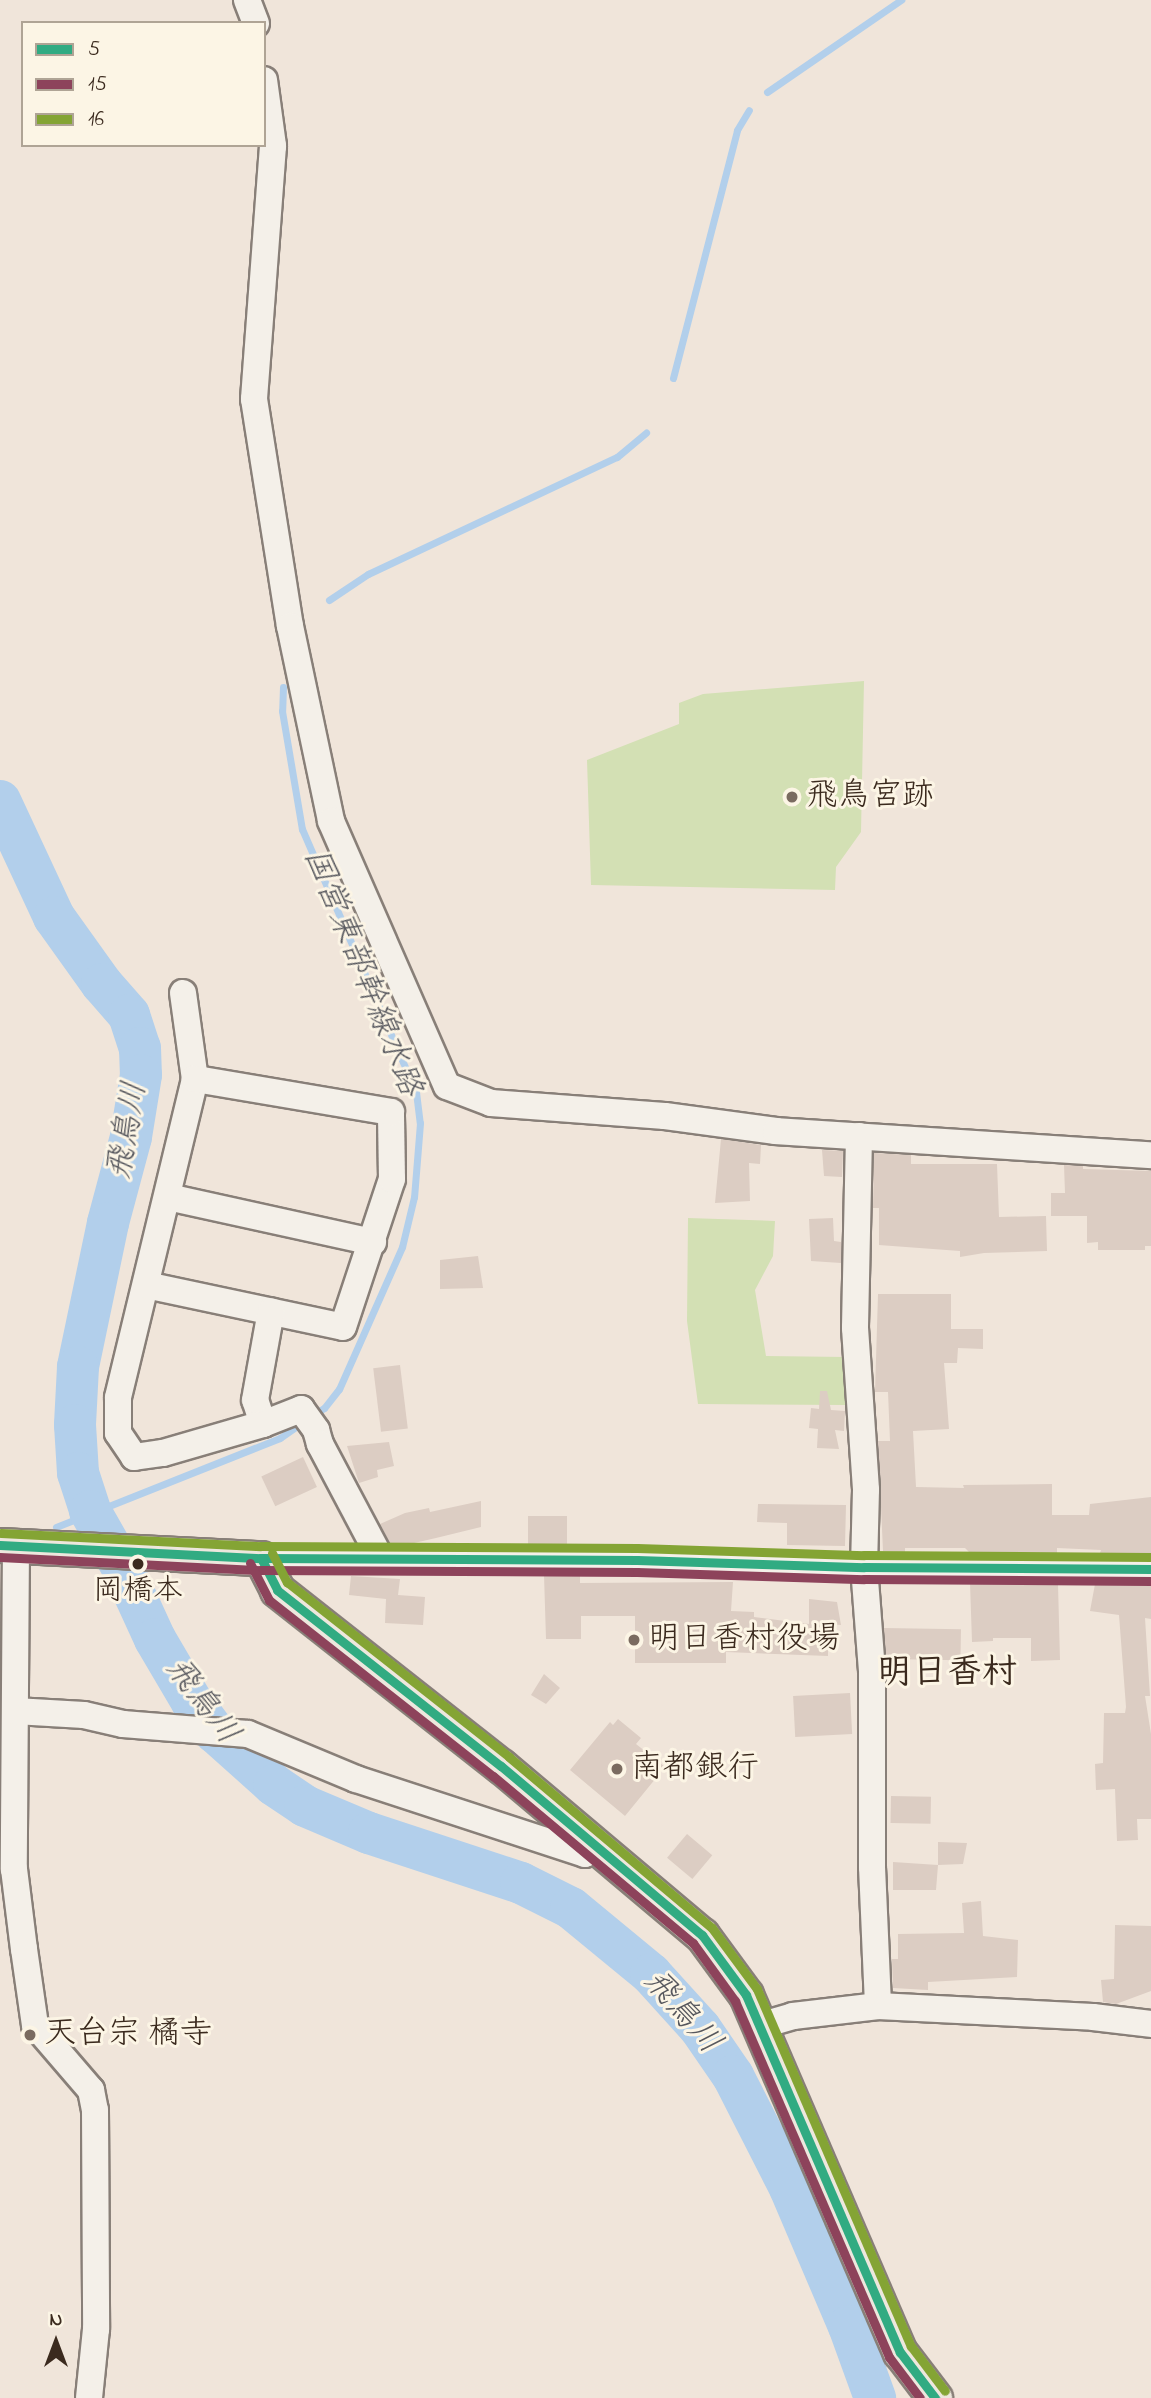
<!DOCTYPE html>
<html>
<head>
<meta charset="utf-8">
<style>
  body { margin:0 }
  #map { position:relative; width:1151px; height:2398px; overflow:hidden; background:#f0e5da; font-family:"Indie Flower","Klee One",sans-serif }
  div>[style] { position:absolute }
  .green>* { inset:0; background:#d3e0b4 }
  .stream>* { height:7px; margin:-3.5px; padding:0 3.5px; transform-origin:3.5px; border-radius:3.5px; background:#b2cfeb }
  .river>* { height:42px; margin:-21px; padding:0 21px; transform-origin:21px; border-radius:21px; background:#b2cfeb }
  .building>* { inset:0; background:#dccdc3; transform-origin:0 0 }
  .roads { filter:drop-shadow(2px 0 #887f78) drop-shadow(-2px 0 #887f78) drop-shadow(0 2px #887f78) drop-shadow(0 -2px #887f78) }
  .minor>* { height:26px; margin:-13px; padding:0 13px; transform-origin:13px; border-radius:13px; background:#f4f0e9 }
  .major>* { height:33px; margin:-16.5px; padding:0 16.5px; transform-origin:16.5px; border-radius:16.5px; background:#ede7dd }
  .bus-1>* { height:9px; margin:-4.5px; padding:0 4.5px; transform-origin:4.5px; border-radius:4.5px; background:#31ab82 }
  .bus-2>* { height:9px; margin:-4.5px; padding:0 4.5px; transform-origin:4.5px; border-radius:4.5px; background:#8d435b }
  .bus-3>* { height:9px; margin:-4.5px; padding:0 4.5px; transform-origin:4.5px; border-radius:4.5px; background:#84a434 }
  .dots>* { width:19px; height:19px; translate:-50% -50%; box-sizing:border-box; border:4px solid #fcf5e5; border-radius:50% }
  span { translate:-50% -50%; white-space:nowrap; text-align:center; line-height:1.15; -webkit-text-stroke:6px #fcf5e5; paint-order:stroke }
  .bus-label { font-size:30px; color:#3b2a1e }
  .poi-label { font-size:32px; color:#3b2a1e }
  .left { translate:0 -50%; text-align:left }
  .water-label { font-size:33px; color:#57585e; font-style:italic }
  .quarter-label { font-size:35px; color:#3b2a1e; font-weight:700 }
  .legend { position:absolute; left:21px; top:21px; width:245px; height:126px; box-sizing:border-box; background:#fcf5e5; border:2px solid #afa495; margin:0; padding:9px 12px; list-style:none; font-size:21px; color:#3b2a1e }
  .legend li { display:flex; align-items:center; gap:14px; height:35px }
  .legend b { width:35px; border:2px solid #afa495 }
  .north { position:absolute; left:21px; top:2307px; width:70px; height:70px; -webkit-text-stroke:5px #fcf5e5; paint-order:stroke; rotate:0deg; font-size:19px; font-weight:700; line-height:28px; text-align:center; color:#3b2a1e }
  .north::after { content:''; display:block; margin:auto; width:24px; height:32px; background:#3b2a1e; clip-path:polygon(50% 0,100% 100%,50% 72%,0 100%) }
</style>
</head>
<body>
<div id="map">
  <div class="green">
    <i style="clip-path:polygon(864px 681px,861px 832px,836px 867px,835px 890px,591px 885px,587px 760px,679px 724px,679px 703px,703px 694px)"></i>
    <i style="clip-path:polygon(688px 1218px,775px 1221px,773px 1256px,755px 1290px,766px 1356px,846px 1357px,846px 1405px,698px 1404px,687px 1321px)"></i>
  </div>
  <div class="stream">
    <i style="left:767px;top:92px;width:163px;rotate:-34.5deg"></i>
    <i style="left:673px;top:378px;width:256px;rotate:-75.5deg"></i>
    <i style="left:737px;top:130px;width:23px;rotate:-59deg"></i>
    <i style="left:329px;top:600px;width:47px;rotate:-33.7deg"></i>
    <i style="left:368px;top:574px;width:275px;rotate:-25.2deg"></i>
    <i style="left:617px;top:457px;width:38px;rotate:-40deg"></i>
    <i style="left:283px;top:687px;width:24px;rotate:92deg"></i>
    <i style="left:282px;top:711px;width:120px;rotate:80.4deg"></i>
    <i style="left:302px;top:829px;width:287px;rotate:66.6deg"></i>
    <i style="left:416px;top:1092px;width:31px;rotate:83deg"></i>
    <i style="left:420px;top:1123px;width:74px;rotate:94.6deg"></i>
    <i style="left:414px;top:1197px;width:51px;rotate:103.5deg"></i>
    <i style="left:402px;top:1247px;width:155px;rotate:113.9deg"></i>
    <i style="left:339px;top:1389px;width:24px;rotate:128deg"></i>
    <i style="left:324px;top:1408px;width:13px;rotate:148deg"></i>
    <i style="left:56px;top:1527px;width:241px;rotate:-21.7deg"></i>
    <i style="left:280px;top:1438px;width:28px;rotate:-35deg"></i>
  </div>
  <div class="river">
    <i style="left:0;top:801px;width:128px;rotate:65deg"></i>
    <i style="left:54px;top:917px;width:82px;rotate:54.4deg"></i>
    <i style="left:102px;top:984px;width:41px;rotate:48.9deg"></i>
    <i style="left:129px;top:1015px;width:35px;rotate:72deg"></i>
    <i style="left:140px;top:1048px;width:27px;rotate:88deg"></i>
    <i style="left:141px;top:1075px;width:63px;rotate:99.2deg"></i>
    <i style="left:131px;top:1137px;width:89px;rotate:105deg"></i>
    <i style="left:108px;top:1223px;width:147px;rotate:101.8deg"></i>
    <i style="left:78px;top:1367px;width:58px;rotate:93deg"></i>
    <i style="left:75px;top:1425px;width:48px;rotate:86.4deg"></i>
    <i style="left:78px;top:1473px;width:40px;rotate:72deg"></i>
    <i style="left:90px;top:1511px;width:64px;rotate:60.3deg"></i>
    <i style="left:122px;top:1567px;width:79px;rotate:65.4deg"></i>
    <i style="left:155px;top:1639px;width:73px;rotate:59.6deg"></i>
    <i style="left:192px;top:1702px;width:38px;rotate:53deg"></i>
    <i style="left:215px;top:1732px;width:79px;rotate:41.9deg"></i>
    <i style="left:274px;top:1785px;width:37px;rotate:34deg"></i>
    <i style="left:305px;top:1806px;width:69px;rotate:22.9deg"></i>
    <i style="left:369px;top:1833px;width:160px;rotate:18.2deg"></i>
    <i style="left:521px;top:1883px;width:56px;rotate:26.6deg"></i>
    <i style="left:571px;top:1908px;width:104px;rotate:39.5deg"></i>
    <i style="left:651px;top:1974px;width:73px;rotate:47.8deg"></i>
    <i style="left:700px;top:2028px;width:58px;rotate:55.5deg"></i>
    <i style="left:733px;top:2076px;width:126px;rotate:63deg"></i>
    <i style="left:790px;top:2188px;width:150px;rotate:66.9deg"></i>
    <i style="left:849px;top:2326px;width:77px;rotate:70.1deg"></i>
  </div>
  <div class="building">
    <i style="clip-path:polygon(721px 1139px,761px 1145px,760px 1164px,749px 1163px,750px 1201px,715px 1203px)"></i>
    <i style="clip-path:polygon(822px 1150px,843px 1151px,842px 1177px,824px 1176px)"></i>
    <i style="clip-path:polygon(874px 1153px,911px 1155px,911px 1164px,997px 1164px,999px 1217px,1046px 1216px,1047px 1251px,984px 1253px,960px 1257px,960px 1251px,879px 1245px,879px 1208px,873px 1208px)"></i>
    <i style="clip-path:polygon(1064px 1165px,1083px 1166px,1083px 1169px,1151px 1171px,1151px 1246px,1145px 1246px,1145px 1250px,1098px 1250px,1098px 1242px,1087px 1243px,1087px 1216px,1051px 1216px,1051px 1193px,1065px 1193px)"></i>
    <i style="clip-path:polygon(833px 1218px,834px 1241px,841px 1242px,841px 1263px,811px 1261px,809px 1219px)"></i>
    <i style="clip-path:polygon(478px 1256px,483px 1288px,440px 1289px,440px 1260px)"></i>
    <i style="clip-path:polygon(878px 1294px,951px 1294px,951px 1329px,983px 1329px,983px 1349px,958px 1348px,957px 1363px,944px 1363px,949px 1429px,913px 1431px,916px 1487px,964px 1488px,963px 1485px,1052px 1484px,1052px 1515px,1089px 1515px,1090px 1504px,1151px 1497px,1151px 1553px,1100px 1553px,1101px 1550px,1057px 1548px,1057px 1553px,969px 1552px,965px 1548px,905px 1548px,905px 1552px,883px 1551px,878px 1441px,890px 1441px,888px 1392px,875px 1392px)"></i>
    <i style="left:400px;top:1365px;width:64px;height:27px;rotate:83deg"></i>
    <i style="clip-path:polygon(820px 1391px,827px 1391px,831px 1410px,845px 1411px,844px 1431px,835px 1430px,839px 1449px,817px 1448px,818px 1429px,809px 1428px,811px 1408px,819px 1409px)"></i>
    <i style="clip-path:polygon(389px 1442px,394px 1466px,377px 1470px,378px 1477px,359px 1483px,347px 1446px)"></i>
    <i style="left:303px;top:1457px;width:33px;height:46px;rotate:65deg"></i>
    <i style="clip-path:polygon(481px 1501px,481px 1527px,436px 1538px,414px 1543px,390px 1543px,380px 1524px,405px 1513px,429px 1508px,430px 1512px)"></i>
    <i style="clip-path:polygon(758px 1504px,846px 1505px,845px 1546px,787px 1545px,787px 1523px,757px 1522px)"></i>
    <i style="left:567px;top:1516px;width:28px;height:39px;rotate:90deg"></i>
    <i style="clip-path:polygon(544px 1575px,580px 1575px,580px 1583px,733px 1582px,731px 1611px,754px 1612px,754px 1617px,809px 1624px,809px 1599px,837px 1602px,841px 1625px,828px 1624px,828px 1656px,726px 1652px,726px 1663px,635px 1663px,635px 1616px,581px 1616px,581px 1639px,546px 1639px)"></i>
    <i style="clip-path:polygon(351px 1576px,400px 1579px,398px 1595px,425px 1597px,423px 1625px,385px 1623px,386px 1599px,349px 1595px)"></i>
    <i style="clip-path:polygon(970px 1583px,1058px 1584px,1060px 1660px,1031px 1661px,1031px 1638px,993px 1638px,993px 1641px,972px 1642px)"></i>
    <i style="clip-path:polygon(1095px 1584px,1151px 1585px,1151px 1619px,1145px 1618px,1150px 1696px,1145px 1696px,1151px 1734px,1151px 1819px,1137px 1819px,1138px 1840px,1117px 1841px,1115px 1789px,1096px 1790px,1095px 1764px,1103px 1763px,1104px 1713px,1125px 1713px,1126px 1707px,1119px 1615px,1090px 1611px)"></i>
    <i style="left:884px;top:1628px;width:77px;height:31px;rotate:1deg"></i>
    <i style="clip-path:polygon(544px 1674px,560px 1688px,546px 1704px,531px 1695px)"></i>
    <i style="left:850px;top:1693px;width:41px;height:57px;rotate:87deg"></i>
    <i style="clip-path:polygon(618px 1719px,641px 1738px,636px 1744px,665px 1767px,625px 1816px,570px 1770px,610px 1722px,613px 1725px)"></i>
    <i style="left:891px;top:1796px;width:40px;height:27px;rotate:1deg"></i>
    <i style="left:687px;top:1834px;width:33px;height:31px;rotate:40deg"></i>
    <i style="clip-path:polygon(938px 1842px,967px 1843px,963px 1864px,938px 1865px)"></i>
    <i style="clip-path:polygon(893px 1862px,938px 1865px,936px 1890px,893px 1890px)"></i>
    <i style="clip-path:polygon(981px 1901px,983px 1936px,1018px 1940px,1017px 1977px,928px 1982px,928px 1990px,893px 1988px,892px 1959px,898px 1959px,898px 1934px,964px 1933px,962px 1903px)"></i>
    <i style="clip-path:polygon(1115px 1925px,1151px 1926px,1151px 1991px,1116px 2004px,1103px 2002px,1101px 1980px,1114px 1979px)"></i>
  </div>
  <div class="roads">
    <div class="minor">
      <i style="left:247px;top:0;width:25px;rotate:69deg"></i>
      <i style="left:264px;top:80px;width:67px;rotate:82.2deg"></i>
      <i style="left:273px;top:146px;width:254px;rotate:94.3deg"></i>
      <i style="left:254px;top:399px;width:230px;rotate:81deg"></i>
      <i style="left:290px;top:626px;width:199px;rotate:78.1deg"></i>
      <i style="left:331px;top:821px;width:289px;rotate:66.4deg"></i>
      <i style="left:447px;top:1086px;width:47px;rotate:21.1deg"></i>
      <i style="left:491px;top:1103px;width:174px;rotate:4.3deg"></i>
      <i style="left:665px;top:1116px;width:112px;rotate:7.7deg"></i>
      <i style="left:776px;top:1131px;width:376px;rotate:3.7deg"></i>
      <i style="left:183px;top:993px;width:87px;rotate:82.1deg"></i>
      <i style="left:195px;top:1079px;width:328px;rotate:103.6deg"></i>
      <i style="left:118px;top:1398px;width:35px;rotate:90deg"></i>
      <i style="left:118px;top:1433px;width:29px;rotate:56deg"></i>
      <i style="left:134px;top:1457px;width:29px;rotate:-8deg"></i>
      <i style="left:163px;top:1453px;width:104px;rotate:-16.2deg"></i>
      <i style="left:263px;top:1424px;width:41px;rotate:-21.5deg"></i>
      <i style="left:301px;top:1409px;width:26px;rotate:54deg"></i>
      <i style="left:316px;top:1430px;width:15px;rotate:74deg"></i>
      <i style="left:320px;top:1444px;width:130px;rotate:62.1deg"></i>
      <i style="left:859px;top:1136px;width:192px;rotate:91.2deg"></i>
      <i style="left:855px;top:1328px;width:162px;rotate:86.1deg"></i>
      <i style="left:866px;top:1490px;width:77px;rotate:91.5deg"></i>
      <i style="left:864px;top:1567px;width:105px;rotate:85.6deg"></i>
      <i style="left:872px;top:1672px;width:195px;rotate:90deg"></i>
      <i style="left:872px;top:1867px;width:139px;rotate:87.5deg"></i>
      <i style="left:168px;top:1197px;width:210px;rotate:12.4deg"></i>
      <i style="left:146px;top:1285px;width:201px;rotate:12deg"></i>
      <i style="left:343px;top:1327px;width:156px;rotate:-71.7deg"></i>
      <i style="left:392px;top:1179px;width:67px;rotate:-90.9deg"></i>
      <i style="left:391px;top:1112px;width:199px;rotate:-170.4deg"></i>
      <i style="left:263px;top:1424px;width:25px;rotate:-108deg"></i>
      <i style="left:255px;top:1400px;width:90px;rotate:-79.8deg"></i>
      <i style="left:16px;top:1544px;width:325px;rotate:90.4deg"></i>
      <i style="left:14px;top:1869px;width:81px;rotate:82.9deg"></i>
      <i style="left:24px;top:1949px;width:77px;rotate:81.8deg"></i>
      <i style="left:35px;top:2025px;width:86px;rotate:49.3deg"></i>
      <i style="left:91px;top:2090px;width:20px;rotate:79deg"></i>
      <i style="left:95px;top:2110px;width:219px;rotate:89.7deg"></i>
      <i style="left:96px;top:2329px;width:69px;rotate:95.8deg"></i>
      <i style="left:261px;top:1558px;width:376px;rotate:0.3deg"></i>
      <i style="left:637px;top:1560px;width:227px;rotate:1.8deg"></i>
      <i style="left:864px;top:1567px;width:287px;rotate:0.4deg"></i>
      <i style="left:15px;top:1711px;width:69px;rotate:3.3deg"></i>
      <i style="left:84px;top:1715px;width:40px;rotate:13deg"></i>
      <i style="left:123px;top:1724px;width:125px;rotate:4.6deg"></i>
      <i style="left:248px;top:1734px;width:117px;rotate:22.6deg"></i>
      <i style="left:356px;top:1779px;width:241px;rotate:18.1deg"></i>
      <i style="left:585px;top:1854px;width:14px;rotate:-25deg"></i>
      <i style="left:759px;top:2026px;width:35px;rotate:-16deg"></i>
      <i style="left:793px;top:2016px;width:86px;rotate:-6.7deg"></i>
      <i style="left:878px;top:2006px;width:215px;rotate:2.9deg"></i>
      <i style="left:1093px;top:2017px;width:58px;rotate:6.9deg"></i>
    </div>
    <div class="major">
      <i style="left:0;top:1545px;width:261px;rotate:2.9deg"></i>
      <i style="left:261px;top:1558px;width:36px;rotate:63deg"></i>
      <i style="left:277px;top:1590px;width:285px;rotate:38.2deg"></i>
      <i style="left:501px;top:1766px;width:263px;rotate:40.1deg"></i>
      <i style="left:702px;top:1935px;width:74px;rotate:53.7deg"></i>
      <i style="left:746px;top:1995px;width:389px;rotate:66.7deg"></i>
      <i style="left:900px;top:2352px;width:58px;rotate:52.7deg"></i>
    </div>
  </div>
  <div class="bus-1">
    <i style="left:0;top:1545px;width:261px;rotate:2.9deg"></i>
    <i style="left:261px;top:1558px;width:376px;rotate:0.3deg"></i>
    <i style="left:637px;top:1560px;width:227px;rotate:1.8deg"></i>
    <i style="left:864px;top:1567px;width:287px;rotate:0.4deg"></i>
    <i style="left:261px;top:1558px;width:36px;rotate:63deg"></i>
    <i style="left:277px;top:1590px;width:285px;rotate:38.2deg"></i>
    <i style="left:501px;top:1766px;width:263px;rotate:40.1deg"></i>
    <i style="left:702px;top:1935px;width:74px;rotate:53.7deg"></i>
    <i style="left:746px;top:1995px;width:389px;rotate:66.7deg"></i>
    <i style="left:900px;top:2352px;width:58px;rotate:52.7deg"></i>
  </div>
  <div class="bus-2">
    <i style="left:0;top:1557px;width:261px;rotate:2.9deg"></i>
    <i style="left:261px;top:1570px;width:376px;rotate:0.3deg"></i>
    <i style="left:637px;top:1572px;width:227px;rotate:1.8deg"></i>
    <i style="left:864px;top:1579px;width:287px;rotate:0.4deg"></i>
    <i style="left:250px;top:1563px;width:42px;rotate:62.8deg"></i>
    <i style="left:269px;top:1600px;width:285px;rotate:38.2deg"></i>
    <i style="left:493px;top:1776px;width:261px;rotate:39.9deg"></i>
    <i style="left:693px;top:1943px;width:72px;rotate:54.1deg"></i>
    <i style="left:735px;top:2001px;width:388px;rotate:66.6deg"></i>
    <i style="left:889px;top:2357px;width:51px;rotate:52.9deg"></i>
  </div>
  <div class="bus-3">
    <i style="left:1px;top:1533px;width:260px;rotate:2.9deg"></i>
    <i style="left:261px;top:1546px;width:376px;rotate:0.3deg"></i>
    <i style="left:637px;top:1548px;width:227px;rotate:1.8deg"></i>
    <i style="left:864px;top:1555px;width:287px;rotate:0.4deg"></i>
    <i style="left:272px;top:1553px;width:33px;rotate:63deg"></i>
    <i style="left:287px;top:1582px;width:283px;rotate:38.2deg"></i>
    <i style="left:509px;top:1757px;width:265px;rotate:40.1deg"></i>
    <i style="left:712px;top:1928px;width:76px;rotate:53.6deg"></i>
    <i style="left:757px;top:1989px;width:389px;rotate:66.7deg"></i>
    <i style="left:911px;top:2346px;width:56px;rotate:52.9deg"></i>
  </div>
  <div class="dots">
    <i style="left:792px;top:797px;background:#7a6b60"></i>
    <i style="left:138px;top:1564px;background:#3b2a1e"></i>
    <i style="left:634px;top:1640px;background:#7a6b60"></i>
    <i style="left:617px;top:1769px;background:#7a6b60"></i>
    <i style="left:30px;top:2035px;background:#7a6b60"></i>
  </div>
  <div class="bus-label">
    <span style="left:138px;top:1592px">岡橋本</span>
  </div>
  <div class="poi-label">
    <span class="left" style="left:806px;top:797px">飛鳥宮跡</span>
    <span class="left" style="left:648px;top:1640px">明日香村役場</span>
    <span class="left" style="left:631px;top:1769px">南都銀行</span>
    <span class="left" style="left:44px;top:2035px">天台宗 橘寺</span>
  </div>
  <div class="water-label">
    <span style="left:361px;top:973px;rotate:68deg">国営東部幹線水路</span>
    <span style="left:129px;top:1131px;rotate:-80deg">飛鳥川</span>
    <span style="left:201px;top:1702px;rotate:53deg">飛鳥川</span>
    <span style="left:681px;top:2013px;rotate:49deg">飛鳥川</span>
  </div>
  <div class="quarter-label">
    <span style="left:947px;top:1674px">明日香村</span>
  </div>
  <ul class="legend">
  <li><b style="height:9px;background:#31ab82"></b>5</li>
  <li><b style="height:9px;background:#8d435b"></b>15</li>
  <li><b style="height:9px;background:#84a434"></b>16</li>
  </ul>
  <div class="north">N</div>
</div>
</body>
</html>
